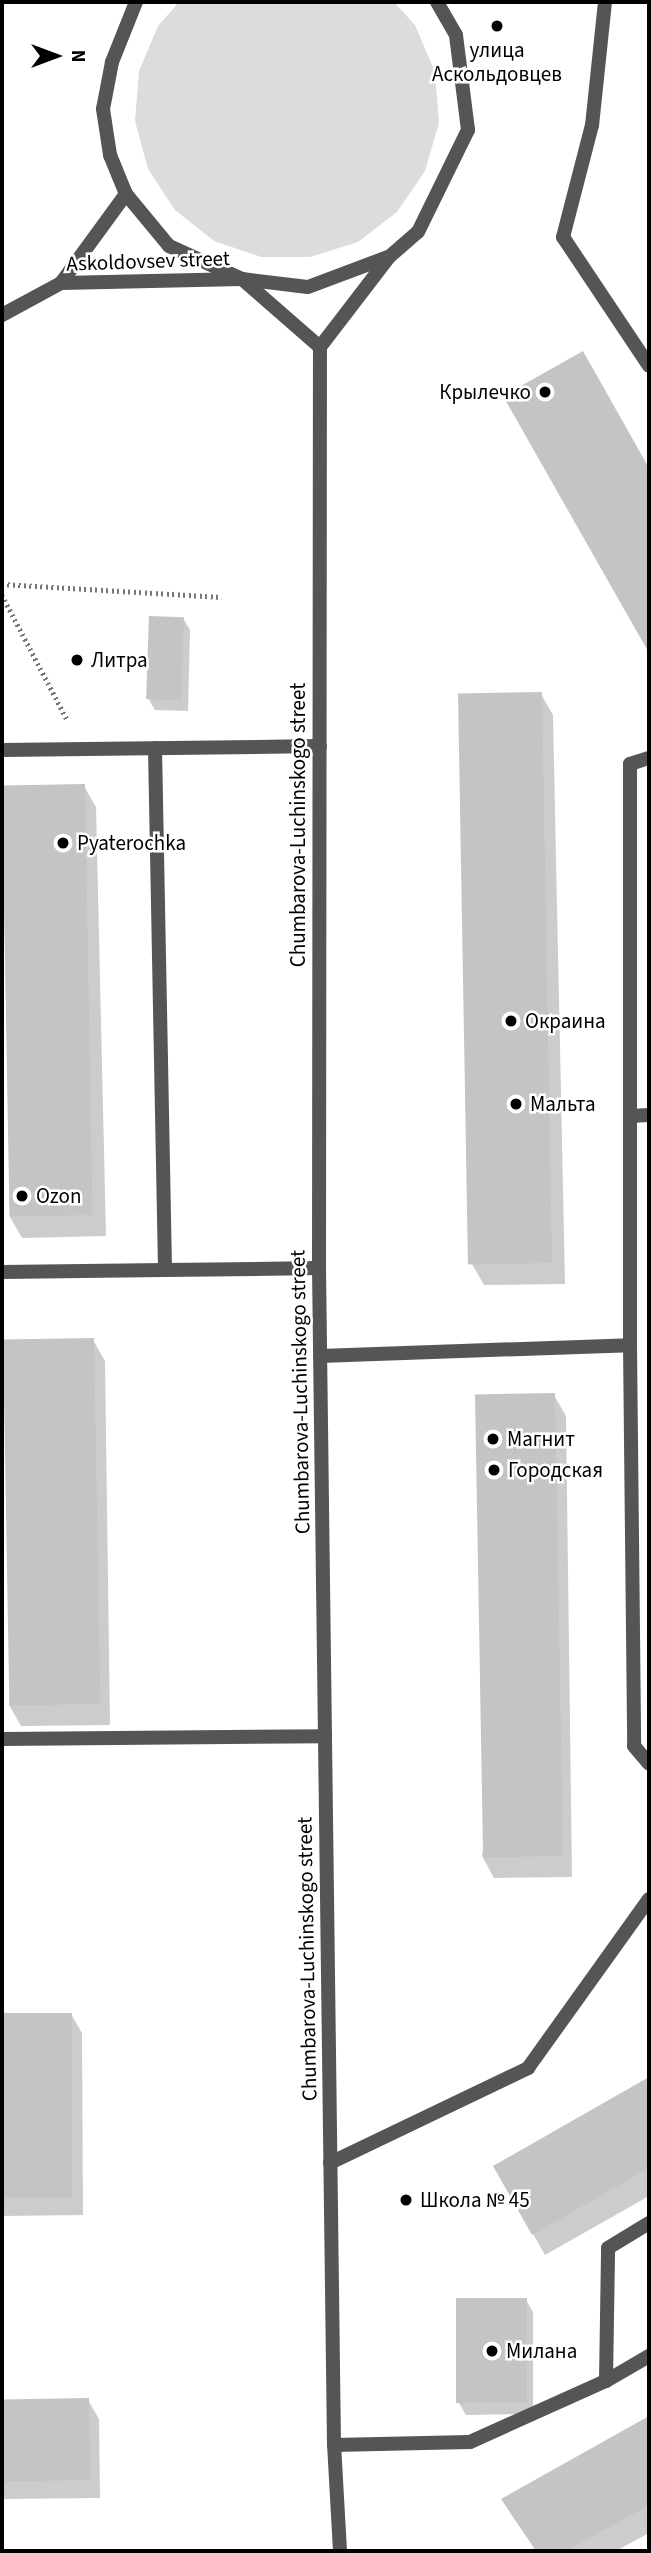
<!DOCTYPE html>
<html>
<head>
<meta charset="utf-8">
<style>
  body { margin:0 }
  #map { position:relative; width:651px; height:2553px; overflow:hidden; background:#fff; font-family:"Source Sans 3",sans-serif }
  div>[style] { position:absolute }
  .green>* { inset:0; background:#dcdcdc }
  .shadow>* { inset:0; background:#0003 }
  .building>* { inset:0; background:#c4c4c4; transform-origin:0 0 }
  .path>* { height:4.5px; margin-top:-2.25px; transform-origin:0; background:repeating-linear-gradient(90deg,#777 0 2px,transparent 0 5.5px) }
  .service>* { height:14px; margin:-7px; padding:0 7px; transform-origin:7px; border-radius:7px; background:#555 }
  .tertiary>* { height:14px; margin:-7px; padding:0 7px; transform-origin:7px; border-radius:7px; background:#555 }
  .dots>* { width:19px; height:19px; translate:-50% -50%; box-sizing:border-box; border:4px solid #fff; border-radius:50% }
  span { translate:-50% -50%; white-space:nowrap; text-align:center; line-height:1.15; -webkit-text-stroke:5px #fff; paint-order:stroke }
  .poi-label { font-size:21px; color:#000 }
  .right { translate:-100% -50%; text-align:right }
  .left { translate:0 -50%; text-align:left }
  .street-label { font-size:21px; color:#000 }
  .frame { position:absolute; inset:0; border:4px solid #000; pointer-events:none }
  .north { position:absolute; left:21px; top:21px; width:70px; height:70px; -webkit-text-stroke:5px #fff; paint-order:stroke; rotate:90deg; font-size:19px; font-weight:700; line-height:28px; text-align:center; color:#000 }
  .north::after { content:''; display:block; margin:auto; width:24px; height:32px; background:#000; clip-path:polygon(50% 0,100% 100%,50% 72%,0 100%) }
</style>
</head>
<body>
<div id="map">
  <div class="green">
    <i style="clip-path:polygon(179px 2px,394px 2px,415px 25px,435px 72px,439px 123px,425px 171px,397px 212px,358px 242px,310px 257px,261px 257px,214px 241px,175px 210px,148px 169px,135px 121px,139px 71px,158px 26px)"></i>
  </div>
  <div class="shadow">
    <i style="clip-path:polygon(582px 354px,649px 471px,649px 649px,506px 397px)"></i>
    <i style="clip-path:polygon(183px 618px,190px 630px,188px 711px,155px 710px,148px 698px)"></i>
    <i style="clip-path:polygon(541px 694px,553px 715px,565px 1284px,484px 1285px,472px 1264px)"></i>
    <i style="clip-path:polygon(84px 786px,96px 807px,106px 1236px,22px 1238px,10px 1217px,2px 788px)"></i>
    <i style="clip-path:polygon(93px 1340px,105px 1361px,110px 1725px,21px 1726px,9px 1705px)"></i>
    <i style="clip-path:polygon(554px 1395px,566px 1416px,572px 1877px,494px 1878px,482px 1856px)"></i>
    <i style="clip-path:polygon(71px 2014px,82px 2033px,83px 2215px,2px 2216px,2px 2015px)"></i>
    <i style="clip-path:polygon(649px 2079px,649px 2196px,545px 2255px,495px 2167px)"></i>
    <i style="clip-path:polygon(526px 2300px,533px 2312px,533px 2414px,466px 2415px,459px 2403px)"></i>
    <i style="clip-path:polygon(88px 2400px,99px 2419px,100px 2498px,2px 2499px,2px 2401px)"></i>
    <i style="clip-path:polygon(649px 2418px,649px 2533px,616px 2551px,536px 2551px,504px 2499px)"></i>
  </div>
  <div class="building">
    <i style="clip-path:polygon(583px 351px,649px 468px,649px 653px,503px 396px)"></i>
    <i style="left:149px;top:616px;width:35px;height:83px;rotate:2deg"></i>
    <i style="left:542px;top:692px;width:571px;height:84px;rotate:89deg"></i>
    <i style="left:85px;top:784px;width:431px;height:83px;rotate:89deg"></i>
    <i style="left:94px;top:1338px;width:366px;height:91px;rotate:89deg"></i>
    <i style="left:555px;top:1393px;width:463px;height:80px;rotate:89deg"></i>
    <i style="left:2px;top:2013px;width:70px;height:185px"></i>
    <i style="clip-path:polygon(649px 2077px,649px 2168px,532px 2235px,493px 2166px)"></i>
    <i style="left:527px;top:2298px;width:105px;height:71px;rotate:90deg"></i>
    <i style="left:89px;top:2398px;width:82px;height:87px;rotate:89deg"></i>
    <i style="clip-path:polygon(649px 2416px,649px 2505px,566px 2551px,536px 2551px,501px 2499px)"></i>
  </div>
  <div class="path">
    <i style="left:2px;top:584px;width:220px;rotate:3.4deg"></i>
    <i style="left:2px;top:595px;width:142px;rotate:62.4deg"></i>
  </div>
  <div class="service">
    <i style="left:605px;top:2px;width:124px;rotate:96deg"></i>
    <i style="left:592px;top:125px;width:116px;rotate:104.5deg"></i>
    <i style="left:563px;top:237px;width:155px;rotate:56.3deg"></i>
    <i style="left:155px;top:748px;width:522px;rotate:88.9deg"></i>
    <i style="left:165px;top:1270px;width:154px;rotate:-0.7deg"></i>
    <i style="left:2px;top:750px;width:318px;rotate:-0.7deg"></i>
    <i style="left:630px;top:1116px;width:19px;rotate:-3deg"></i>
    <i style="left:2px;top:1272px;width:163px;rotate:-0.7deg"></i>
    <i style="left:630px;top:1345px;width:401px;rotate:89.4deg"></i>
    <i style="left:634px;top:1746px;width:23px;rotate:50deg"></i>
    <i style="left:320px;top:1356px;width:310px;rotate:-2deg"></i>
    <i style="left:630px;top:1345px;width:581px;rotate:-90deg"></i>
    <i style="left:630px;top:764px;width:20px;rotate:-18deg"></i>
    <i style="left:2px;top:1739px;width:323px;rotate:-0.5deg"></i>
    <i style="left:330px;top:2163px;width:220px;rotate:-25.6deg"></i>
    <i style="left:528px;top:2068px;width:208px;rotate:-54.4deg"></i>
    <i style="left:606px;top:2381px;width:133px;rotate:-89.1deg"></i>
    <i style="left:608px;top:2248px;width:48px;rotate:-31.4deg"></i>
    <i style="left:334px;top:2445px;width:136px;rotate:-1.3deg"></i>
    <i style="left:470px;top:2442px;width:149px;rotate:-24.2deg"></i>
    <i style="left:606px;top:2381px;width:50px;rotate:-30.2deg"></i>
  </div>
  <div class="tertiary">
    <i style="left:136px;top:2px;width:65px;rotate:111.8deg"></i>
    <i style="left:112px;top:62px;width:48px;rotate:100.8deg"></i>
    <i style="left:103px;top:109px;width:47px;rotate:81.3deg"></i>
    <i style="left:110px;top:155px;width:42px;rotate:67.7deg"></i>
    <i style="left:126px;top:194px;width:67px;rotate:50.4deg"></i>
    <i style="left:169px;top:246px;width:80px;rotate:24.3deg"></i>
    <i style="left:242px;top:279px;width:66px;rotate:6.9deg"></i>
    <i style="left:308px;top:287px;width:85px;rotate:-20.6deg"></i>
    <i style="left:61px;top:283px;width:110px;rotate:-53.9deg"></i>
    <i style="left:2px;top:315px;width:67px;rotate:-28.5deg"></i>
    <i style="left:61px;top:283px;width:181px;rotate:-1.3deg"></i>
    <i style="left:242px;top:279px;width:103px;rotate:41.1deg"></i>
    <i style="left:340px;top:2551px;width:106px;rotate:-93.2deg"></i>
    <i style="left:334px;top:2445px;width:1177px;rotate:-90.73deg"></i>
    <i style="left:319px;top:1268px;width:921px;rotate:-89.94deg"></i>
    <i style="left:320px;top:347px;width:113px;rotate:-52.5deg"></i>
    <i style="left:389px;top:257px;width:38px;rotate:-41deg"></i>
    <i style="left:418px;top:232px;width:114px;rotate:-63.9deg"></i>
    <i style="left:468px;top:130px;width:96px;rotate:-97.2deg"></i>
    <i style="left:456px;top:35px;width:38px;rotate:-120deg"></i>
  </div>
  <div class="dots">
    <i style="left:497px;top:26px;background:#000"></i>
    <i style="left:545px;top:392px;background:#000"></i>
    <i style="left:77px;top:660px;background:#000"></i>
    <i style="left:63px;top:843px;background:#000"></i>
    <i style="left:511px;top:1021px;background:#000"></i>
    <i style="left:516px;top:1104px;background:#000"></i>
    <i style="left:22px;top:1196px;background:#000"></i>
    <i style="left:493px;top:1439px;background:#000"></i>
    <i style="left:494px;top:1470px;background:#000"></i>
    <i style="left:406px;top:2200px;background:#000"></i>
    <i style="left:492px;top:2351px;background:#000"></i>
  </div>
  <div class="poi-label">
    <span style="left:497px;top:62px">улица<br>Аскольдовцев</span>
    <span class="right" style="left:531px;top:392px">Крылечко</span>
    <span class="left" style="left:91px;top:660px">Литра</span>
    <span class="left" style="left:77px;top:843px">Pyaterochka</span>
    <span class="left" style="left:525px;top:1021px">Окраина</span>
    <span class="left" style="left:530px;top:1104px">Мальта</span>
    <span class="left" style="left:36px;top:1196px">Ozon</span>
    <span class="left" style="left:507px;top:1439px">Магнит</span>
    <span class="left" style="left:508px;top:1470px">Городская</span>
    <span class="left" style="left:420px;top:2200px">Школа № 45</span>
    <span class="left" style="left:506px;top:2351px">Милана</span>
  </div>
  <div class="street-label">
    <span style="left:148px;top:261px;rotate:-2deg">Askoldovsev street</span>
    <span style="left:298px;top:825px;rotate:-90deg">Chumbarova-Luchinskogo street</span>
    <span style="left:300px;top:1392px;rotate:-91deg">Chumbarova-Luchinskogo street</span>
    <span style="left:307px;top:1959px;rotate:-91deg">Chumbarova-Luchinskogo street</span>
  </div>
  <div class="frame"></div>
  <div class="north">N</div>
</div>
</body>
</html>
